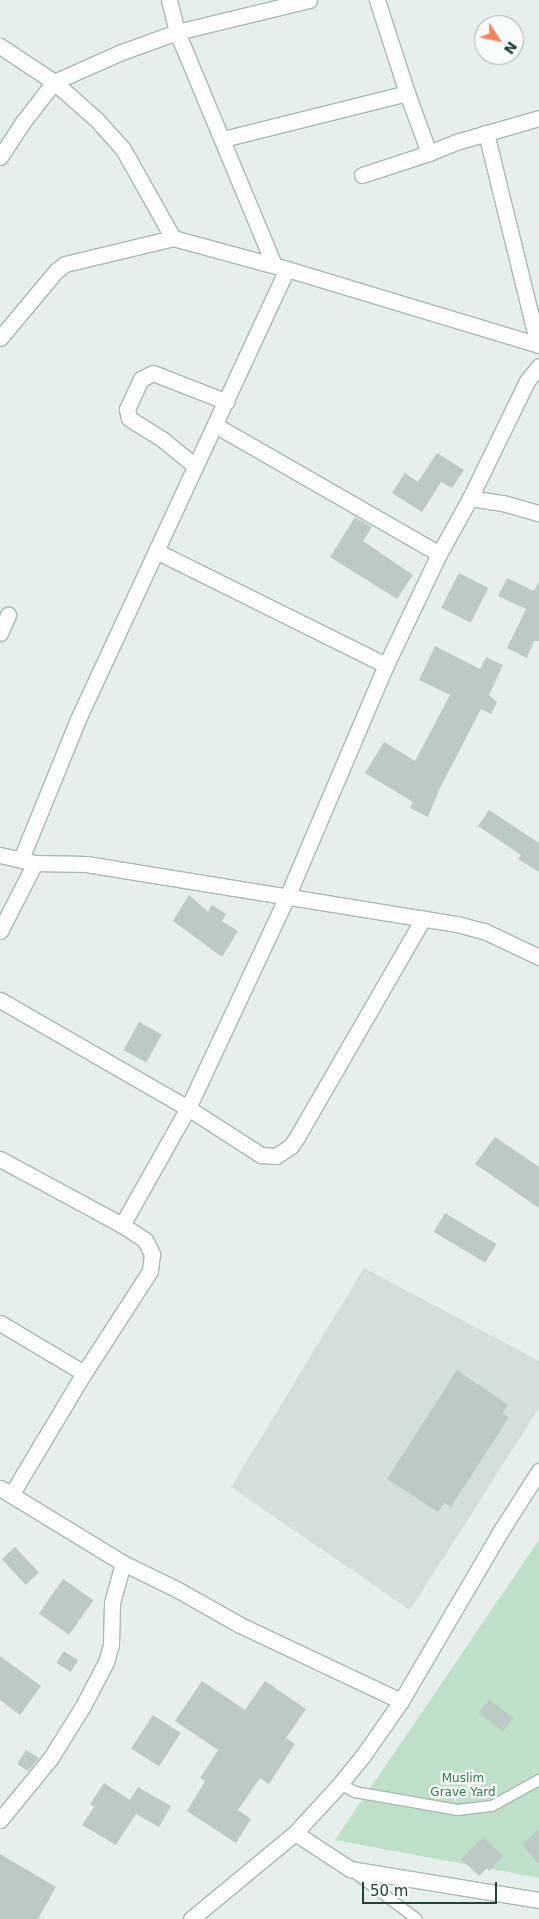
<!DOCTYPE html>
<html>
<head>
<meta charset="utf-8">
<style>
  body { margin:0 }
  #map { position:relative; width:539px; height:1919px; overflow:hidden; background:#e6efeb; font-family:"DejaVu Sans",sans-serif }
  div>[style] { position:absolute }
  .built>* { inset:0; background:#d4dfda }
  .green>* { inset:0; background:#bfe0c8 }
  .building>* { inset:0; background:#bbcac4; transform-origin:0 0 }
  .roads { filter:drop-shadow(1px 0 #a8b8b2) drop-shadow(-1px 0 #a8b8b2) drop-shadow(0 1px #a8b8b2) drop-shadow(0 -1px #a8b8b2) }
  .lane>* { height:10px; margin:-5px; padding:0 5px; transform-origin:5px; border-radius:5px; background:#fff }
  .street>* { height:15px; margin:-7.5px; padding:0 7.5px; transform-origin:7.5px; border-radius:7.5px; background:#fff }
  .secondary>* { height:15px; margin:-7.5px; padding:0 7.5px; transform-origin:7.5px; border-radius:7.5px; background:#fff }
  span { translate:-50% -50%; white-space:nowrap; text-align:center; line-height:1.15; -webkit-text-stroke:4.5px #f7fbf9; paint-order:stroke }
  .park-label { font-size:12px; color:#2d7a4b }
  .north { position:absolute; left:474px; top:15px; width:50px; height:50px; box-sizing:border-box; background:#f7fbf9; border:1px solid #a3b1ad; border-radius:50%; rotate:124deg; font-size:14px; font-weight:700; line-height:20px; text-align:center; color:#24423a }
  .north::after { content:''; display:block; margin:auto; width:18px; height:22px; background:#f4845f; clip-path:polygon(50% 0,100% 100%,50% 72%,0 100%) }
  .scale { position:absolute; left:362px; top:1882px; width:135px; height:22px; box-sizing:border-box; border:2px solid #24423a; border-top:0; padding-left:6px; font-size:15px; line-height:18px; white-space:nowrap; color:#24423a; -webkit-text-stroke:4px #f7fbf9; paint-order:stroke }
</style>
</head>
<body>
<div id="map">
  <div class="built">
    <i style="clip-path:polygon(364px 1268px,539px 1361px,539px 1408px,410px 1610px,231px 1487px)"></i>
  </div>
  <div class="green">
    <i style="clip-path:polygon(539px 1540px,539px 1878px,335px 1840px)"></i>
  </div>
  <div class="building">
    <i style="clip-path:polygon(437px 453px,464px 470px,452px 488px,441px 482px,422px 512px,392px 493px,405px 473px,418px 482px)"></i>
    <i style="clip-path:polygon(355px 517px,372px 527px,363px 541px,413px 575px,397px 599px,330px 557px)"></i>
    <i style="left:459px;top:573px;width:33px;height:39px;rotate:27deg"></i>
    <i style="clip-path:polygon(507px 578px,534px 591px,539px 581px,539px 641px,534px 641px,527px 658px,507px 648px,526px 609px,498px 596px)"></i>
    <i style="clip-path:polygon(435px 646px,480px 669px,486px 657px,503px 665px,489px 695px,497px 702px,491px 714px,481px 709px,440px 788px,428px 817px,410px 808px,413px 802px,365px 773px,384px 742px,415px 761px,450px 695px,419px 680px)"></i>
    <i style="clip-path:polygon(489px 810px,539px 843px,539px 872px,518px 859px,521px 855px,478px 826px)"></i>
    <i style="clip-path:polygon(189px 895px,208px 912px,212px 905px,226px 914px,222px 921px,238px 931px,222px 957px,173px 921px)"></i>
    <i style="left:139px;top:1022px;width:26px;height:32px;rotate:29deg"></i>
    <i style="clip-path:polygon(495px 1137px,539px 1167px,539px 1208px,475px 1164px)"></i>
    <i style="left:445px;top:1213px;width:60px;height:22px;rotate:31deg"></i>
    <i style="clip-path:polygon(457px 1370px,508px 1405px,502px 1413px,509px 1417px,451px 1507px,444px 1503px,438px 1512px,387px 1479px)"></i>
    <i style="left:15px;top:1547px;width:35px;height:18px;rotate:47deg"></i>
    <i style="left:63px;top:1579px;width:37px;height:42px;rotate:35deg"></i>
    <i style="left:64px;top:1651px;width:17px;height:14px;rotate:33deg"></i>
    <i style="clip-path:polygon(0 1656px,41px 1686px,20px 1715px,0 1700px)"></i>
    <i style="clip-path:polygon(202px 1681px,245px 1710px,265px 1681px,306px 1709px,286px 1738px,295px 1744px,269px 1784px,260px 1778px,238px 1810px,251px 1819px,236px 1843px,187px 1811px,205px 1781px,200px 1778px,218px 1750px,175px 1721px)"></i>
    <i style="left:489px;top:1699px;width:31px;height:17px;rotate:38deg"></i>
    <i style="left:153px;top:1715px;width:33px;height:40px;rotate:33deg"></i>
    <i style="clip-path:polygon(26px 1750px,39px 1758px,28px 1771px,17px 1764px)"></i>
    <i style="clip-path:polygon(104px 1783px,130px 1800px,138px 1787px,171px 1806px,159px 1827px,136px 1814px,116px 1845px,82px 1825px,94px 1807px,90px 1804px)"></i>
    <i style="clip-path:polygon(539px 1829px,539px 1864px,522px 1845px)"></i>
    <i style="clip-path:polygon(483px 1837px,503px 1856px,489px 1871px,487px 1868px,479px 1876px,461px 1859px)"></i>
    <i style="clip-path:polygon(0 1854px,56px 1887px,38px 1919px,0 1919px)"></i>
  </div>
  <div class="roads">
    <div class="lane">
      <i style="left:340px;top:1784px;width:17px;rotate:28deg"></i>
      <i style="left:355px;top:1792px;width:105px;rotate:9.9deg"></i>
      <i style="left:458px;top:1810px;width:34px;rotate:-7deg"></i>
      <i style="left:492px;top:1806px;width:54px;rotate:-29deg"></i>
      <i style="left:351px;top:1870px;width:82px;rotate:36.6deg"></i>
    </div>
    <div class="street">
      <i style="left:169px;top:0;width:33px;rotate:76deg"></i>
      <i style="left:177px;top:32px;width:252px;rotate:67.4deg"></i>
      <i style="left:377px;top:0;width:98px;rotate:72.1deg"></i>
      <i style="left:407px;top:93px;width:64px;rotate:69.9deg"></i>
      <i style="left:429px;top:153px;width:29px;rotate:-22deg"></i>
      <i style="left:456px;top:142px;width:86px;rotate:-16.1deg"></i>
      <i style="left:0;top:46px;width:65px;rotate:33.7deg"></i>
      <i style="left:54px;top:82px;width:71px;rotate:-24deg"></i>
      <i style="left:119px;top:53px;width:62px;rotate:-19.9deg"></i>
      <i style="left:177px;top:32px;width:136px;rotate:-13.6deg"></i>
      <i style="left:486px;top:133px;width:218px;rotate:76.2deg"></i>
      <i style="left:223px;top:139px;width:190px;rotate:-14deg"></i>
      <i style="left:0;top:157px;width:42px;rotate:-56.7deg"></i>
      <i style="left:23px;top:122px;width:51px;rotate:-52.2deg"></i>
      <i style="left:54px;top:82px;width:56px;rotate:41.4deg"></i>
      <i style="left:96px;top:119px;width:40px;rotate:48deg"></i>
      <i style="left:123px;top:149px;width:102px;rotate:60.7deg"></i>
      <i style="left:362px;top:175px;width:71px;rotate:-18.2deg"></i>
      <i style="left:0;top:338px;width:87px;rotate:-50.1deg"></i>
      <i style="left:56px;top:271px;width:11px;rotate:-38deg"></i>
      <i style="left:65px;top:264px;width:111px;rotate:-13.5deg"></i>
      <i style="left:173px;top:238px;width:118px;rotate:15.2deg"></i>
      <i style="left:215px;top:425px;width:258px;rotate:29.9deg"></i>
      <i style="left:195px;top:466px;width:43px;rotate:-140.7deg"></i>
      <i style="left:162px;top:439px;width:39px;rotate:-148deg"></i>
      <i style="left:129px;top:418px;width:9px;rotate:-103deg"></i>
      <i style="left:127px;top:409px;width:33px;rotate:-65deg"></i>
      <i style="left:141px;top:379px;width:13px;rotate:-27deg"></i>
      <i style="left:153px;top:373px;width:79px;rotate:21.4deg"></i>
      <i style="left:470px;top:498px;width:33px;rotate:9deg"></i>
      <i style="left:503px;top:503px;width:37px;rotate:16deg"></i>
      <i style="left:156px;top:551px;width:257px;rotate:26.4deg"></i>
      <i style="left:0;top:633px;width:20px;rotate:-66deg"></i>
      <i style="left:0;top:855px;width:36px;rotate:13deg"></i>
      <i style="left:35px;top:863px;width:51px;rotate:1.1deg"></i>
      <i style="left:86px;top:864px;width:376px;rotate:9.2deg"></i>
      <i style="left:457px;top:924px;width:28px;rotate:15deg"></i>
      <i style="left:484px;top:931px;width:61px;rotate:25.3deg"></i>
      <i style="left:21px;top:859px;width:151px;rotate:-67.8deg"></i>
      <i style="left:78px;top:719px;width:496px;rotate:-65.1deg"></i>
      <i style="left:287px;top:269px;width:263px;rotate:16.8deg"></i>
      <i style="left:0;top:931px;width:76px;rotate:-62.8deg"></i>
      <i style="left:0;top:1000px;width:217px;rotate:29.9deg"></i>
      <i style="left:188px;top:1108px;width:87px;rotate:32.8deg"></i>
      <i style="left:261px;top:1155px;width:15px;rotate:4deg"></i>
      <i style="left:276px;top:1156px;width:18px;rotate:-34deg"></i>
      <i style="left:291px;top:1146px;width:11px;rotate:-56deg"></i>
      <i style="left:297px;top:1137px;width:252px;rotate:-60deg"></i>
      <i style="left:0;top:1159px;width:139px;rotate:28.4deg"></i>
      <i style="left:122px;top:1225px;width:27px;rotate:33deg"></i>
      <i style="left:145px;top:1240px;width:16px;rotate:63deg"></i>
      <i style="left:152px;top:1254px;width:17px;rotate:97deg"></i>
      <i style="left:150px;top:1271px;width:121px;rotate:122.9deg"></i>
      <i style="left:84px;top:1373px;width:142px;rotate:120.9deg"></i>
      <i style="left:122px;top:1225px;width:134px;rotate:-60.6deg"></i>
      <i style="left:188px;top:1108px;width:233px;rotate:-64.9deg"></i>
      <i style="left:287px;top:897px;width:252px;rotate:-66.9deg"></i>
      <i style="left:386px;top:665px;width:123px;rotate:-64.5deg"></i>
      <i style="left:439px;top:554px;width:64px;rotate:-61deg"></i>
      <i style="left:470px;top:498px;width:130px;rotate:-64deg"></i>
      <i style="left:527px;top:381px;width:19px;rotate:-51deg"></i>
      <i style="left:0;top:1323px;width:98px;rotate:30.8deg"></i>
      <i style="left:0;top:1488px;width:144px;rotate:31.4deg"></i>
      <i style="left:123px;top:1563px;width:61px;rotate:26.1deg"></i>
      <i style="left:178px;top:1590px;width:71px;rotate:29.4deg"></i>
      <i style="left:240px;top:1625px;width:178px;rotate:25.3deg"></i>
      <i style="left:0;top:1820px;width:79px;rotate:-50.7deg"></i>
      <i style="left:50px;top:1759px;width:62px;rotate:-58.1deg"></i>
      <i style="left:83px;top:1706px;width:50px;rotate:-62.4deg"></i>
      <i style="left:106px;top:1662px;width:19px;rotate:-74deg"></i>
      <i style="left:111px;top:1644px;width:41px;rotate:-88.6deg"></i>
      <i style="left:112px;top:1603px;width:41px;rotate:-74.6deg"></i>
      <i style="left:295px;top:1833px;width:66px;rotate:33.2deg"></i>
      <i style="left:350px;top:1869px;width:192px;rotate:9.3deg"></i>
    </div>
    <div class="secondary">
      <i style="left:191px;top:1919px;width:135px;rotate:-39.6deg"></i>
      <i style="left:295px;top:1833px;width:67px;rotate:-47.4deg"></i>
      <i style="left:340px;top:1784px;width:35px;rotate:-51deg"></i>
      <i style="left:362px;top:1757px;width:68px;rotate:-55.1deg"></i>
      <i style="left:401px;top:1701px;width:199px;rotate:-59.6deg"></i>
      <i style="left:502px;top:1529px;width:69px;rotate:-57.5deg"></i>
    </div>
  </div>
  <div class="park-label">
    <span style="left:463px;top:1786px">Muslim<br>Grave Yard</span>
  </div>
  <div class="north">N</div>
  <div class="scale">50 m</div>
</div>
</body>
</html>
